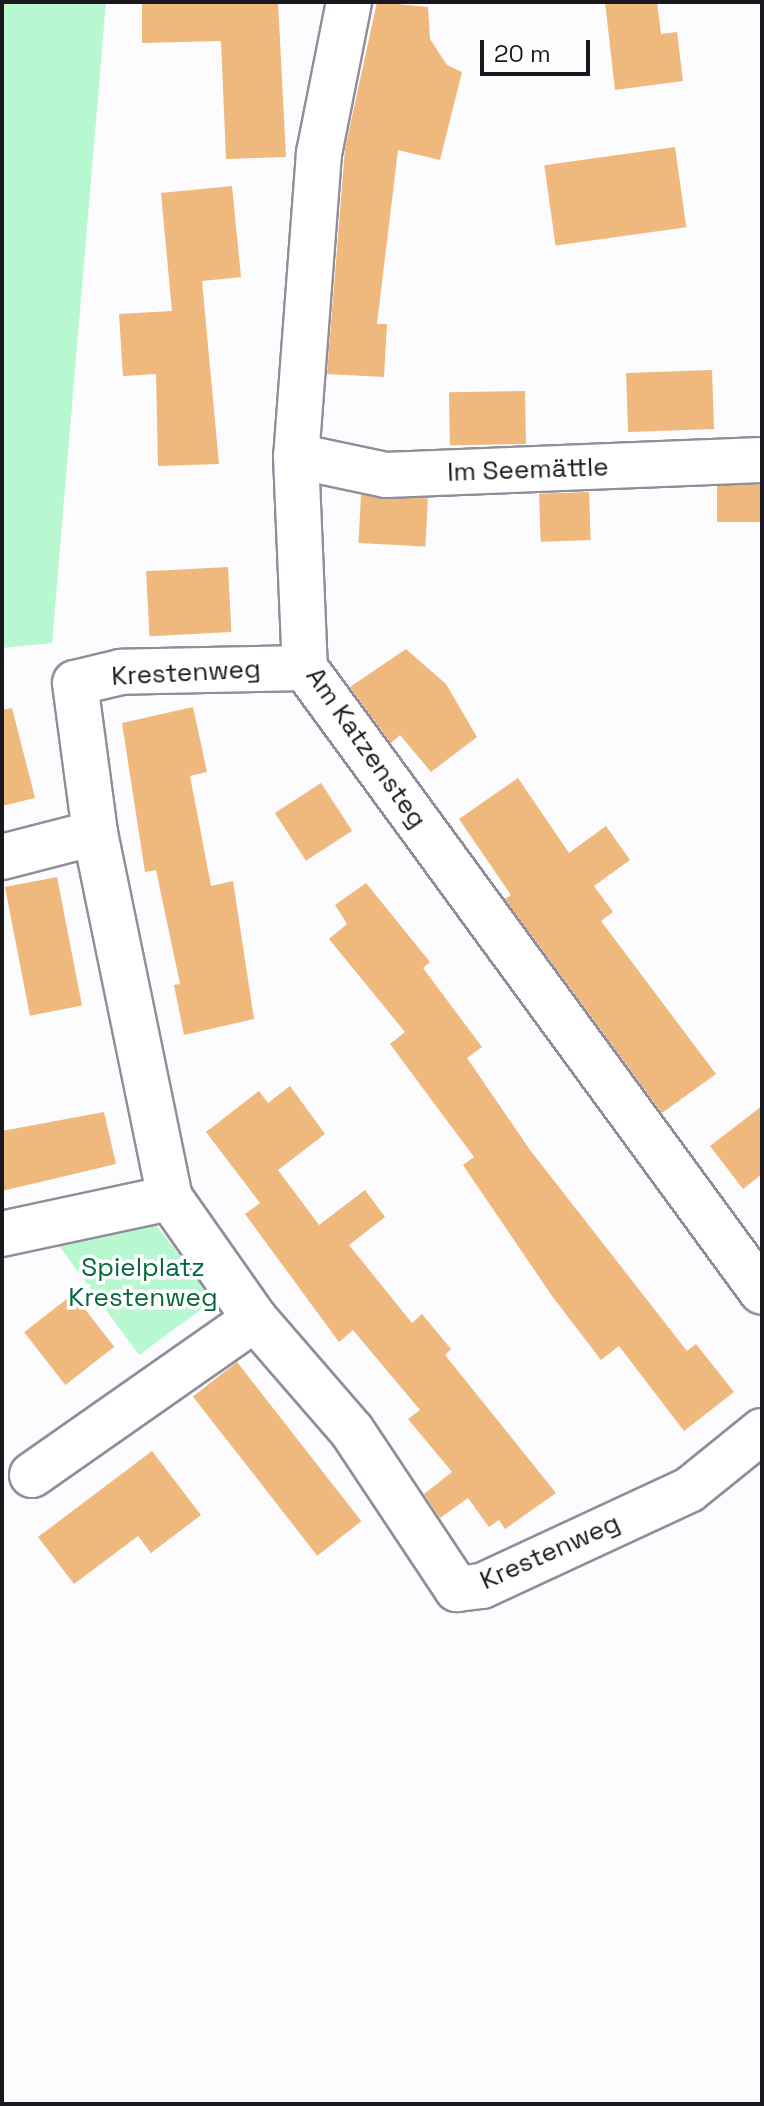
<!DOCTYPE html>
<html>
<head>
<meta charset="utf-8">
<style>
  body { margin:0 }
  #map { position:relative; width:764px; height:2106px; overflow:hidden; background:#fcfbfe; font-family:"Space Grotesk",sans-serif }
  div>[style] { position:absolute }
  .green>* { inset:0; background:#b7f8d1 }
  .building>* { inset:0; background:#efb87d; transform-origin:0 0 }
  .roads { filter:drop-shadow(2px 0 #928c9b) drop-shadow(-2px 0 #928c9b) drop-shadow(0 2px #928c9b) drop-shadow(0 -2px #928c9b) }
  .minor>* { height:44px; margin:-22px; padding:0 22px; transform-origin:22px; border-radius:22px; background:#fff }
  span { translate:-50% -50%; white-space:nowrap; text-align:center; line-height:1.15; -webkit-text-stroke:7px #fff; paint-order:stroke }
  .street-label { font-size:26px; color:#1a171d }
  .park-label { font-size:26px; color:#06673f }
  .frame { position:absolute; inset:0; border:4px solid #1a171d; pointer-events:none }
  .scale { position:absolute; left:480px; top:40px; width:110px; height:36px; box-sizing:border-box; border:4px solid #1a171d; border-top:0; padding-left:10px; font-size:24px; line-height:28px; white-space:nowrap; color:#1a171d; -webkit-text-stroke:6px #fff; paint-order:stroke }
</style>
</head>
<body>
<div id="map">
  <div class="green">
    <i style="clip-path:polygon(2px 2px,106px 2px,52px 643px,2px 648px)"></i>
    <i style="clip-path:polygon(156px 1225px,214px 1300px,139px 1355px,57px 1243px)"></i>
  </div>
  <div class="building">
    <i style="clip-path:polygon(142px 2px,278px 2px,286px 157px,226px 159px,221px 41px,142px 43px)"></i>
    <i style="clip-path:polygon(377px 2px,428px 7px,430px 39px,447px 65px,462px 72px,440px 160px,398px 150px,377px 324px,387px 324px,384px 377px,327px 374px,345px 149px)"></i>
    <i style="clip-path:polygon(605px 2px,657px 2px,661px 34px,677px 32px,683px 81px,615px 90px)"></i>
    <i style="left:675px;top:147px;width:81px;height:132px;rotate:82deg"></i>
    <i style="clip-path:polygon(232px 186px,241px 277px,202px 281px,219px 464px,158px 466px,156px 374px,123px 376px,119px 314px,172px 311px,161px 193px)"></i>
    <i style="left:712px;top:370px;width:59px;height:86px;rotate:88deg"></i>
    <i style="left:525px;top:391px;width:53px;height:76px;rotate:89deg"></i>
    <i style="left:762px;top:485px;width:37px;height:45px;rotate:90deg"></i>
    <i style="left:589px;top:492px;width:48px;height:50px;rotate:88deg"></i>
    <i style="left:361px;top:495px;width:67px;height:48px;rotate:3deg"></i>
    <i style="left:228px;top:567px;width:65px;height:82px;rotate:87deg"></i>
    <i style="clip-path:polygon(406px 649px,446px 684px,477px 737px,431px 772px,400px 735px,391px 743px,350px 687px)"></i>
    <i style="clip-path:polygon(193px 707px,207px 772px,190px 776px,211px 886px,233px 881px,254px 1019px,184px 1035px,174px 985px,180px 984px,156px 870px,145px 872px,122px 723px)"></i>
    <i style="clip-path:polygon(12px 708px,35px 798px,2px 806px,2px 710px)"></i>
    <i style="clip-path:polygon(518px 778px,569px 853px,606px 826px,630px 860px,594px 886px,613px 912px,601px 921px,716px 1074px,662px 1113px,505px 899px,511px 895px,459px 819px)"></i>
    <i style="left:321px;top:783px;width:57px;height:55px;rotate:57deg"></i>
    <i style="left:57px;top:877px;width:131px;height:53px;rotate:79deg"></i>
    <i style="clip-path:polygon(366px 883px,430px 962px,423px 968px,482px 1047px,467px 1058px,530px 1150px,687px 1351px,696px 1344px,734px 1392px,684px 1431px,619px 1346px,601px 1360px,552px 1296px,463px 1165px,474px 1157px,390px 1044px,405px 1032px,329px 939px,347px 924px,335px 905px)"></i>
    <i style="clip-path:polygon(290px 1086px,325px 1134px,278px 1170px,319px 1225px,365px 1190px,385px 1217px,349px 1245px,412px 1323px,422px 1314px,451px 1349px,445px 1355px,556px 1493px,505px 1529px,499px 1520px,489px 1527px,468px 1498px,440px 1518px,424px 1494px,452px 1472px,408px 1419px,420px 1410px,353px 1330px,339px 1342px,245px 1214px,260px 1203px,206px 1132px,259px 1091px,268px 1103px)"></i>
    <i style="clip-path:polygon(762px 1106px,762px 1174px,743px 1189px,710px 1146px)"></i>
    <i style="clip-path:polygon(104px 1112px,116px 1164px,2px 1191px,2px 1131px)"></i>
    <i style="left:73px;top:1294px;width:67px;height:62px;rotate:52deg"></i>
    <i style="left:237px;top:1362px;width:202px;height:56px;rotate:52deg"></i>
    <i style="clip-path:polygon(152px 1451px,201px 1515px,151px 1553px,138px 1536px,74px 1584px,38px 1537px)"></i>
  </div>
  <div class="roads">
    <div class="minor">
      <i style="left:349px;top:2px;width:154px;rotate:101.2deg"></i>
      <i style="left:319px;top:153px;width:304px;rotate:94.3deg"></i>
      <i style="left:296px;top:456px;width:212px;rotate:87.6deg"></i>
      <i style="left:305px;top:668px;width:773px;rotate:53.78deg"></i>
      <i style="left:296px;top:456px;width:92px;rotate:11.9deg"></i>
      <i style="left:386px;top:475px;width:376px;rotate:-2.3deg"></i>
      <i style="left:305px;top:668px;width:184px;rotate:178.8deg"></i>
      <i style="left:121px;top:672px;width:47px;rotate:166.6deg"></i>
      <i style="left:75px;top:683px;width:151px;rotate:82.4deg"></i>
      <i style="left:95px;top:833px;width:373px;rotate:78.4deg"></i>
      <i style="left:170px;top:1198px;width:148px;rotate:54.9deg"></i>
      <i style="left:255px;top:1319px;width:148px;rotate:49.1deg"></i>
      <i style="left:352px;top:1431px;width:190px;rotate:56.4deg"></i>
      <i style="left:457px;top:1589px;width:25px;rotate:-7deg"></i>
      <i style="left:482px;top:1586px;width:228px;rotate:-24.9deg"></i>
      <i style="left:689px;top:1490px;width:94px;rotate:-38.9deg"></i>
      <i style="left:2px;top:857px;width:96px;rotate:-14.5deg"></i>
      <i style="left:2px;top:1234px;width:172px;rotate:-12.1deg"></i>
      <i style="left:32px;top:1475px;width:272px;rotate:-35deg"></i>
    </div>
  </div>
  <div class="street-label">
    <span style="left:528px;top:470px;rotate:-2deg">Im Seemättle</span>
    <span style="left:186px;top:673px;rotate:-3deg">Krestenweg</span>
    <span style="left:366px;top:748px;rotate:55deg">Am Katzensteg</span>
    <span style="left:550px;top:1552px;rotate:-24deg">Krestenweg</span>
  </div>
  <div class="park-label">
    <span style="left:143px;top:1283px">Spielplatz<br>Krestenweg</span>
  </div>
  <div class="frame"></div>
  <div class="scale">20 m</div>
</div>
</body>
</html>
